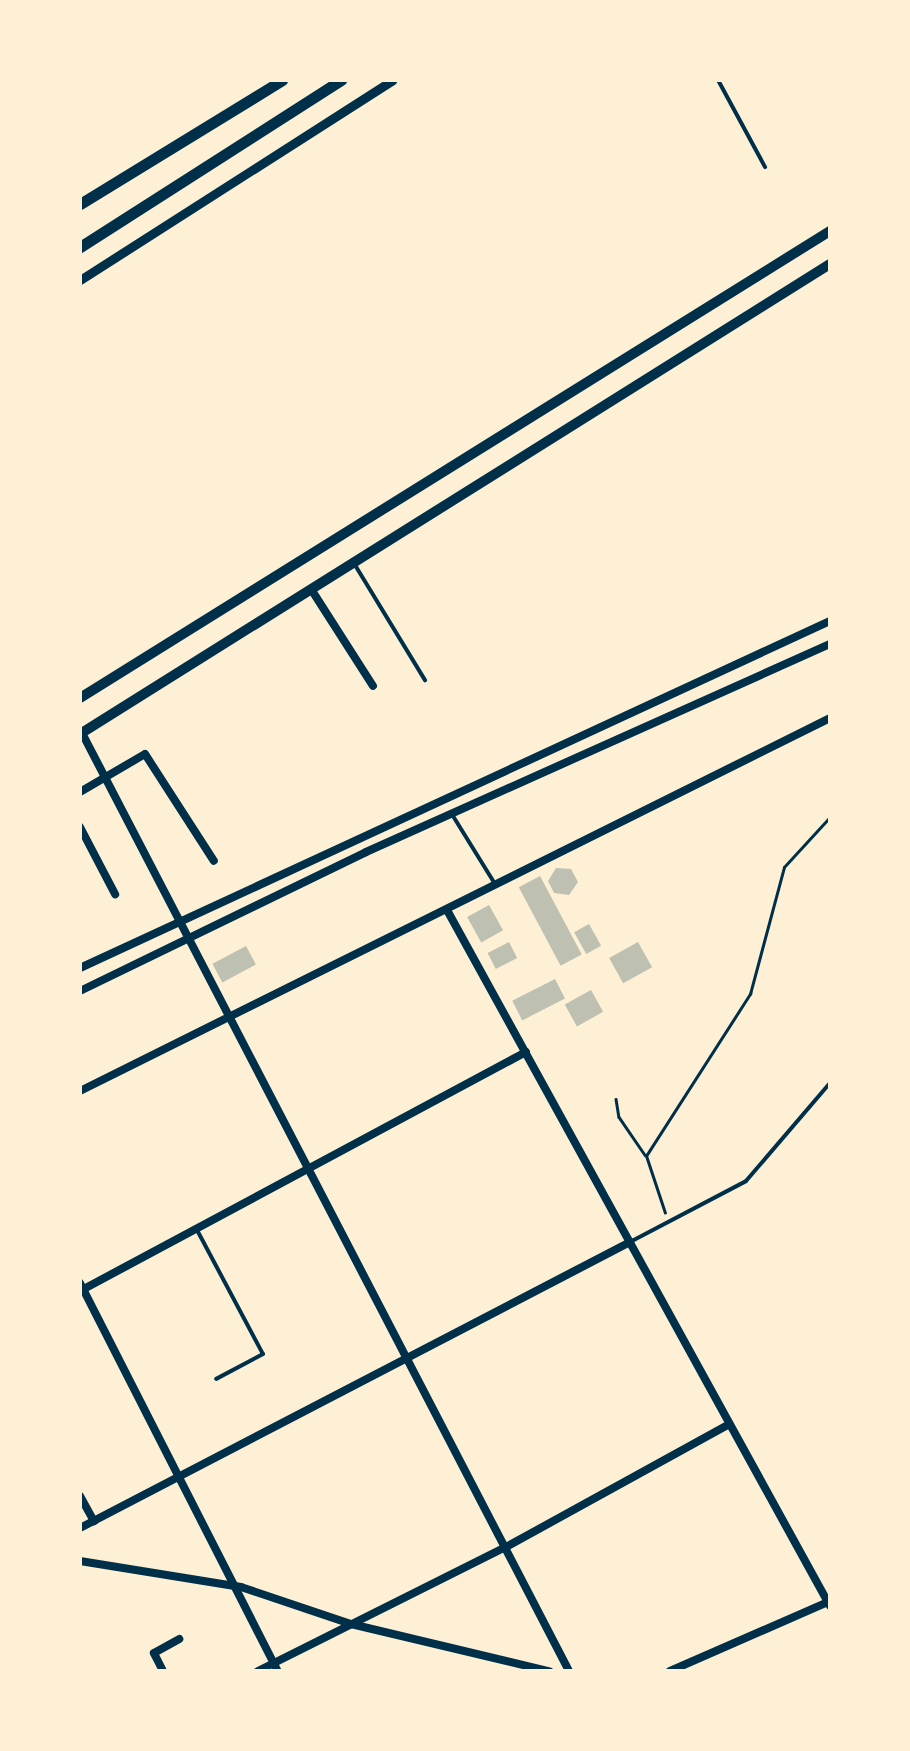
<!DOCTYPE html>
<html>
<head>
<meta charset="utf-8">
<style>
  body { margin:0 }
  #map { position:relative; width:910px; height:1751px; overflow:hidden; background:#fdf0d5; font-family:Ubuntu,sans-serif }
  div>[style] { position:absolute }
  .building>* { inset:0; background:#bec0b2; transform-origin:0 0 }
  .path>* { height:2.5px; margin:-1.25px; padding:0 1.25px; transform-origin:1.25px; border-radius:1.25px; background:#003049 }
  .service>* { height:4px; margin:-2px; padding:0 2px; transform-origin:2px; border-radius:2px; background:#003049 }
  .minor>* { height:8px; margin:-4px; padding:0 4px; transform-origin:4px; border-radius:4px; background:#003049 }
  .tertiary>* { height:9px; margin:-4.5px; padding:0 4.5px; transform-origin:4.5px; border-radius:4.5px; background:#003049 }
  .secondary>* { height:10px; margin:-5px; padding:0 5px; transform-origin:5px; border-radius:5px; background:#003049 }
  .primary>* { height:11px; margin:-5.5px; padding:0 5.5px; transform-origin:5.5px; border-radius:5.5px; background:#003049 }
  span { translate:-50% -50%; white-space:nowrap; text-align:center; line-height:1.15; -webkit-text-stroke:10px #fdf0d5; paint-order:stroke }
  .frame { position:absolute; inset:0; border:82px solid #fdf0d5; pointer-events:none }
</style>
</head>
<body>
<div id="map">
  <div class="building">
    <i style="clip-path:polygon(556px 868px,571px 869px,578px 882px,569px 895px,554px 893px,548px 881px)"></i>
    <i style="left:540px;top:876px;width:89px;height:24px;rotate:62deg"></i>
    <i style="left:489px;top:905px;width:29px;height:25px;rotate:61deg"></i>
    <i style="left:589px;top:924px;width:25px;height:17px;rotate:61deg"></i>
    <i style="left:509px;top:942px;width:18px;height:24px;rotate:63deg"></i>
    <i style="left:638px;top:942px;width:29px;height:33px;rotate:61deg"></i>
    <i style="left:246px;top:946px;width:21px;height:38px;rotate:62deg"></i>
    <i style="left:555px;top:979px;width:22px;height:48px;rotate:63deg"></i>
    <i style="left:591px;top:990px;width:25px;height:30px;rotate:61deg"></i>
  </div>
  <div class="path">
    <i style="left:616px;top:1099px;width:18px;rotate:81deg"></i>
    <i style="left:619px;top:1117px;width:46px;rotate:55.6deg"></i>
    <i style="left:665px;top:1213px;width:60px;rotate:-108.4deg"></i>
    <i style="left:646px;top:1156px;width:193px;rotate:-57.3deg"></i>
    <i style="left:750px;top:994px;width:131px;rotate:-75deg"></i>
    <i style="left:784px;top:867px;width:68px;rotate:-47.4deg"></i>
  </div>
  <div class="service">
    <i style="left:718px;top:80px;width:99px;rotate:61.6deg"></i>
    <i style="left:355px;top:565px;width:135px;rotate:58.7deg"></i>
    <i style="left:453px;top:816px;width:80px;rotate:58.3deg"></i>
    <i style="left:197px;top:1230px;width:140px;rotate:62deg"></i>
    <i style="left:263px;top:1354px;width:53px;rotate:152deg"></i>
    <i style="left:630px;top:1242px;width:131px;rotate:-27.7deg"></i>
    <i style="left:746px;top:1181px;width:129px;rotate:-49.4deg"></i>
  </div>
  <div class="minor">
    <i style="left:311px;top:589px;width:115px;rotate:57.4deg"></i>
    <i style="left:82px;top:733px;width:1057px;rotate:62.56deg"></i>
    <i style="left:80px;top:792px;width:75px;rotate:-30.3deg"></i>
    <i style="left:145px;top:754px;width:127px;rotate:57.2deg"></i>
    <i style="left:80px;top:827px;width:76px;rotate:62.4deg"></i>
    <i style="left:447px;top:910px;width:794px;rotate:61.18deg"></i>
    <i style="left:80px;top:968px;width:826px;rotate:-24.83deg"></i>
    <i style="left:80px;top:991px;width:318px;rotate:-25.9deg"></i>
    <i style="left:366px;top:852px;width:508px;rotate:-24.15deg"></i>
    <i style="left:80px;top:1091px;width:838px;rotate:-26.44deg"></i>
    <i style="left:80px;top:1283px;width:436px;rotate:63deg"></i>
    <i style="left:80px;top:1291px;width:506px;rotate:-28.19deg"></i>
    <i style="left:80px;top:1496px;width:29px;rotate:61deg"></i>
    <i style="left:80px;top:1528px;width:620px;rotate:-27.47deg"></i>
    <i style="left:80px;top:1561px;width:163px;rotate:9.2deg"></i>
    <i style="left:241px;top:1587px;width:116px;rotate:18.6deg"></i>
    <i style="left:351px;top:1624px;width:204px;rotate:13.4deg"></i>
    <i style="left:163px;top:1671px;width:20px;rotate:-117deg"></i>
    <i style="left:154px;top:1653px;width:29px;rotate:-29deg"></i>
    <i style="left:258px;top:1671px;width:277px;rotate:-26.6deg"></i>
    <i style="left:506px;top:1547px;width:253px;rotate:-28.8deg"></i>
    <i style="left:670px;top:1671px;width:172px;rotate:-23.6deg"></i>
  </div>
  <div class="tertiary">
    <i style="left:80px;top:280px;width:371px;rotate:-32.6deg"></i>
  </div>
  <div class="secondary">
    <i style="left:80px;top:698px;width:884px;rotate:-31.91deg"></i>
    <i style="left:80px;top:734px;width:885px;rotate:-32.07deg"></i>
  </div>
  <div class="primary">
    <i style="left:80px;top:204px;width:237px;rotate:-31.5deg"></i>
    <i style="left:80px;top:247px;width:310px;rotate:-32.6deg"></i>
  </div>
  <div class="frame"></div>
</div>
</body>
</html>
